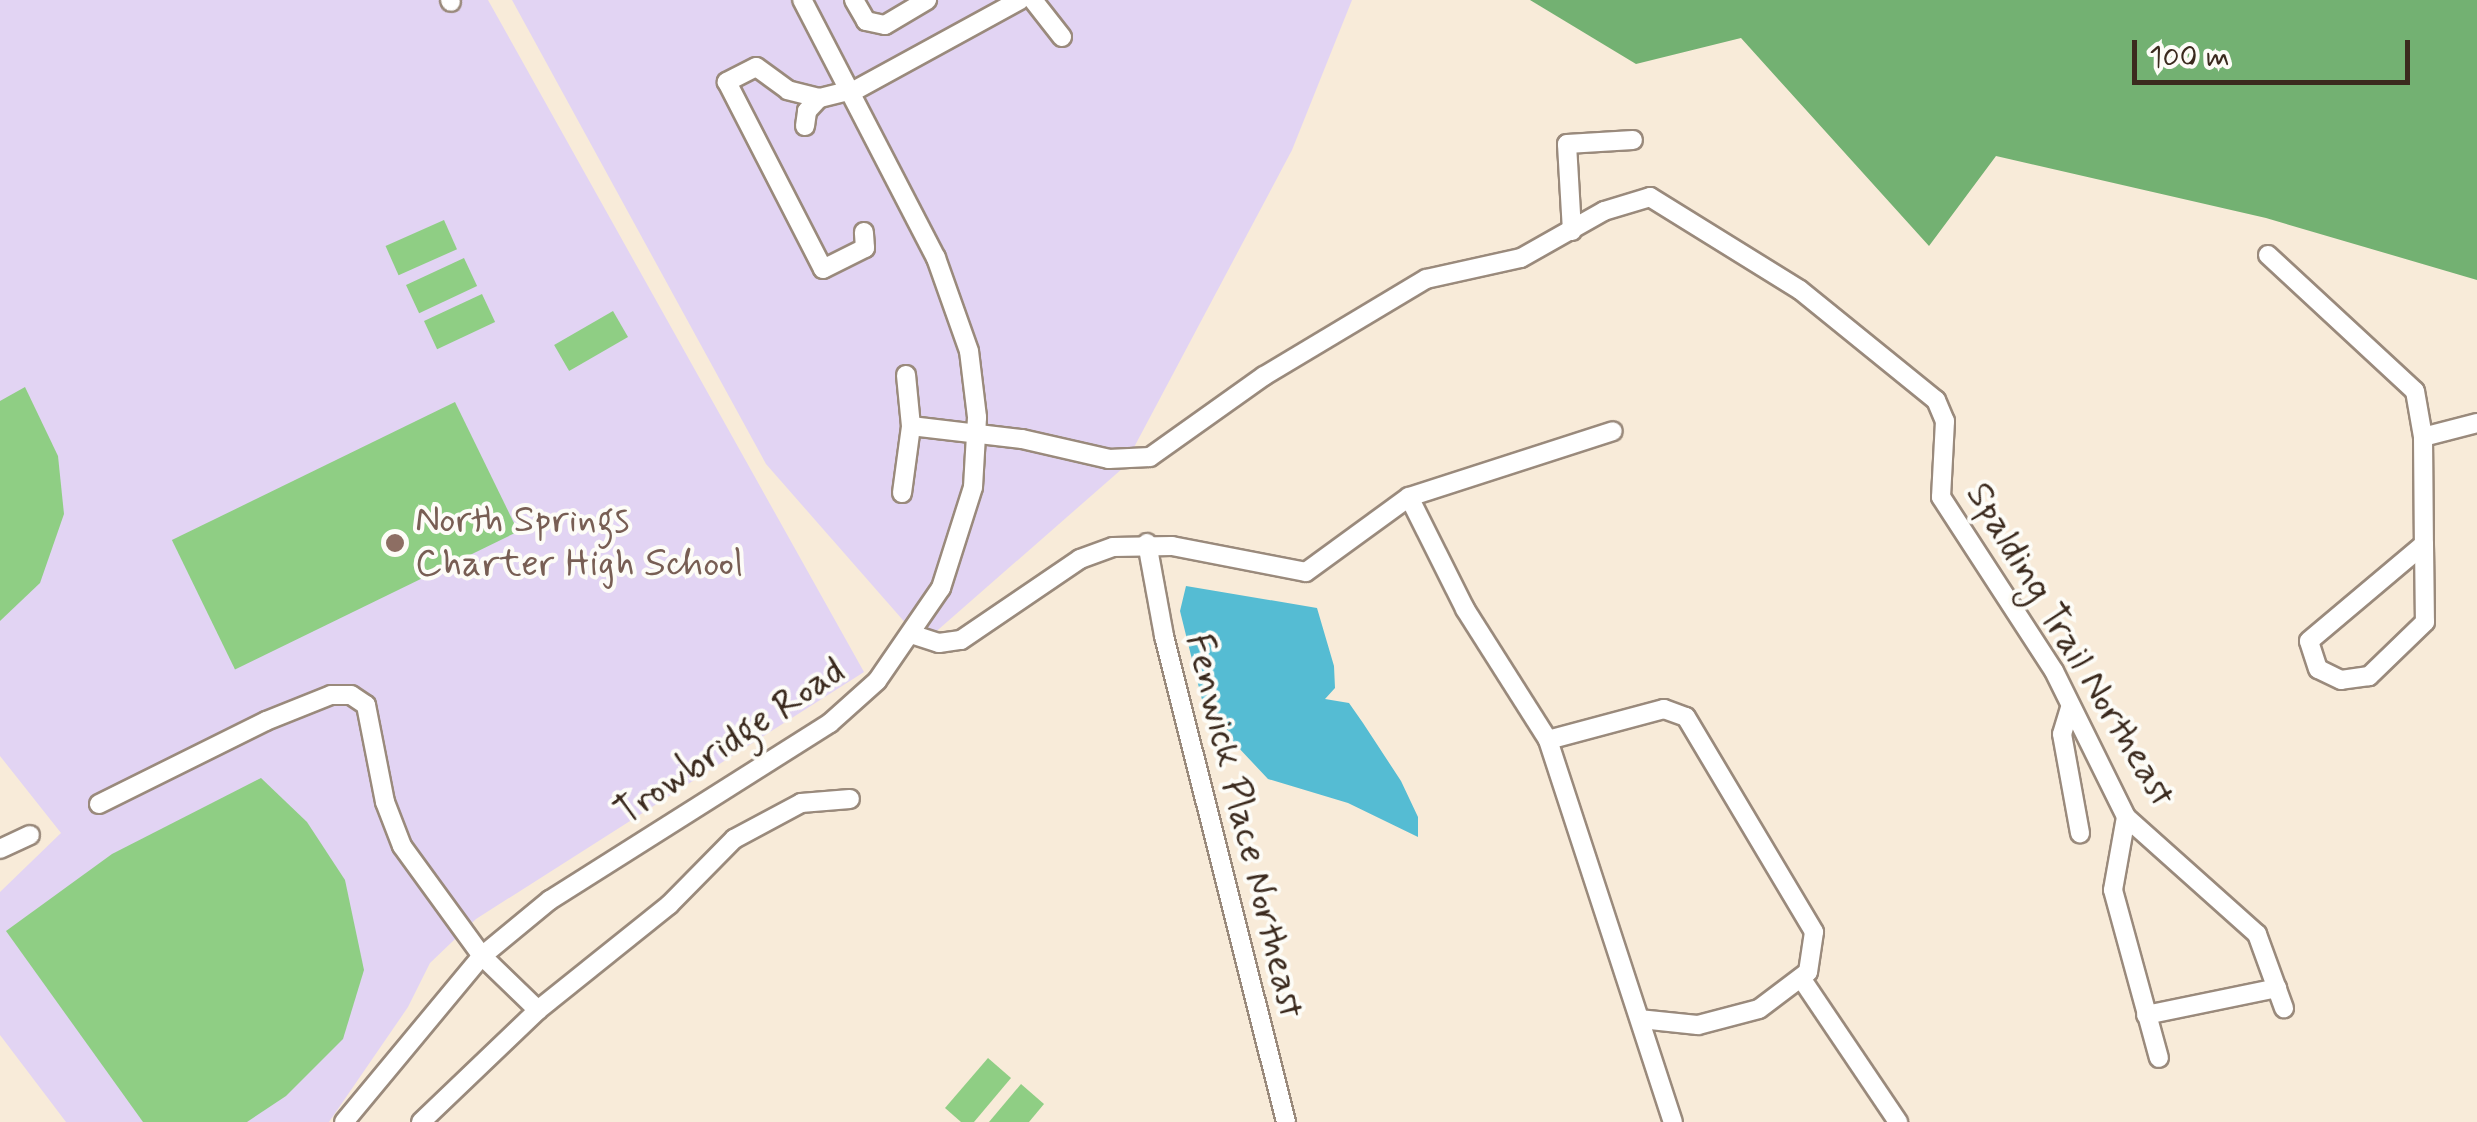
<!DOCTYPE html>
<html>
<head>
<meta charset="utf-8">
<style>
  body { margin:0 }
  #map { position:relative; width:2477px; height:1122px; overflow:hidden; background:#f8ebd9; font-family:Mynerve,sans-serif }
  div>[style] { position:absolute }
  .built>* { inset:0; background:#e2d4f3 }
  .green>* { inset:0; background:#8fce84; transform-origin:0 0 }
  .forest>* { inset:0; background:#73b172 }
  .water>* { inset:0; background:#55bcd3 }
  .roads { filter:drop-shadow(2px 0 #9a8a7c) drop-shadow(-2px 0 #9a8a7c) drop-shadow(0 2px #9a8a7c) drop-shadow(0 -2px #9a8a7c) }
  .minor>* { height:18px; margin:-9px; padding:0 9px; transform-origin:9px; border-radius:9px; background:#fff }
  .dots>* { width:28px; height:28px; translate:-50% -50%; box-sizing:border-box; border:5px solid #fdfcf7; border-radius:50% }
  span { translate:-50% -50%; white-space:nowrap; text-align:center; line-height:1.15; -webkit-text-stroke:8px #fdfcf7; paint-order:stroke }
  .education-label { font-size:38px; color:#785e54 }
  .left { translate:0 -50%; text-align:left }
  .street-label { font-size:38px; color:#3b2a1e }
  .scale { position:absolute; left:2132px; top:40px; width:278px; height:45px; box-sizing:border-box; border:5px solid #3b2a1e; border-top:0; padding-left:12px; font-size:30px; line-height:35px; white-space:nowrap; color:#3b2a1e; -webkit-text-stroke:8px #fdfcf7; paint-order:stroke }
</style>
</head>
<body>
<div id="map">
  <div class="built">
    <i style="clip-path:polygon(0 0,488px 0,864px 672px,476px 919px,430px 963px,408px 1007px,329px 1122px,66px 1122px,0 1035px,0 892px,61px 833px,0 756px)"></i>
    <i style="clip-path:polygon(512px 0,1352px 0,1292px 150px,1123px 468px,923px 643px,766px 464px)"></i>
  </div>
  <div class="green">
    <i style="left:444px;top:220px;width:32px;height:64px;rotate:66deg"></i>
    <i style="left:464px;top:258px;width:31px;height:64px;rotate:65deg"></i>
    <i style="left:482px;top:294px;width:31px;height:64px;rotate:65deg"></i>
    <i style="left:613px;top:311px;width:30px;height:68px;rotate:60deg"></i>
    <i style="clip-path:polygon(25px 387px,58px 456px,64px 514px,40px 583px,0 621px,0 401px)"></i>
    <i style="left:455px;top:402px;width:144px;height:315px;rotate:64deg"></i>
    <i style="clip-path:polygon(261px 778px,307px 822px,345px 880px,364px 970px,343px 1039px,286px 1096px,247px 1122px,143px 1122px,6px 931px,112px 854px)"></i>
    <i style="clip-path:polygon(988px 1058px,1011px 1078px,974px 1122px,961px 1122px,945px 1108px)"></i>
    <i style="clip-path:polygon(1021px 1084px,1044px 1104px,1029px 1122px,989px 1122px)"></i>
  </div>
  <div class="forest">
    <i style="clip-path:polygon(1530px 0,2477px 0,2477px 280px,2266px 218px,1996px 156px,1929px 246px,1741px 38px,1636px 64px)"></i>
  </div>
  <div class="water">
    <i style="clip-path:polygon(1186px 586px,1317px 608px,1334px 666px,1335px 688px,1325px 699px,1349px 703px,1363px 723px,1401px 781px,1418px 817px,1418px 837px,1348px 803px,1268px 779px,1205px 712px,1180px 611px)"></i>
  </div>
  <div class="roads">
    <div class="minor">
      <i style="left:450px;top:0;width:2px;rotate:63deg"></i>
      <i style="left:854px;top:0;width:24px;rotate:60deg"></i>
      <i style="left:866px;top:21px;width:19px;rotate:12deg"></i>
      <i style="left:885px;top:25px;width:49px;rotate:-30.8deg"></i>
      <i style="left:1033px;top:0;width:47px;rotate:51.9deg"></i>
      <i style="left:848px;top:91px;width:30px;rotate:166deg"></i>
      <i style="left:819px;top:98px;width:32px;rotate:-166deg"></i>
      <i style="left:788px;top:90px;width:39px;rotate:-144deg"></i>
      <i style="left:756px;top:67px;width:33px;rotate:153deg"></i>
      <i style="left:727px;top:82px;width:210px;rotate:62.8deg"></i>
      <i style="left:823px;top:269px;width:47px;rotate:-26.6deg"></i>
      <i style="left:865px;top:248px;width:16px;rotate:-94deg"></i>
      <i style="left:850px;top:93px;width:194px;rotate:-28.7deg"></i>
      <i style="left:805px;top:126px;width:15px;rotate:-82deg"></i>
      <i style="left:807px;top:111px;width:18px;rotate:-47deg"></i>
      <i style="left:1572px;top:231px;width:87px;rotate:-93.3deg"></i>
      <i style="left:1567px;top:144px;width:66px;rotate:-3.5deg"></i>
      <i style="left:2268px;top:255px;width:200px;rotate:42.8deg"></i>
      <i style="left:2415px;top:391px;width:47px;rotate:80.1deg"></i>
      <i style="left:2423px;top:437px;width:107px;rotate:89.5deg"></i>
      <i style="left:906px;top:375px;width:51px;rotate:84.4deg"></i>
      <i style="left:2423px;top:437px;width:56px;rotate:-14.5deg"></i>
      <i style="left:902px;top:493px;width:68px;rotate:-82.3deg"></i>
      <i style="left:911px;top:426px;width:112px;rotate:6.7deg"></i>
      <i style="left:1022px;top:439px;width:89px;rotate:12.9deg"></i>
      <i style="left:1109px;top:459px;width:41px;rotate:-2.8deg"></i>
      <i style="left:1150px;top:457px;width:140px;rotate:-35.4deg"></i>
      <i style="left:1264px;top:376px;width:189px;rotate:-30.9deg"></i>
      <i style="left:1426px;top:279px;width:97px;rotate:-12.5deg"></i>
      <i style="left:1521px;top:258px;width:95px;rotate:-29.5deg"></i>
      <i style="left:1604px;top:211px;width:48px;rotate:-16.9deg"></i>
      <i style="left:1650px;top:197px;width:176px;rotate:31.8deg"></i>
      <i style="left:1800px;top:290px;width:175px;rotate:39deg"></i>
      <i style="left:1936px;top:400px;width:23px;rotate:67deg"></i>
      <i style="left:1945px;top:421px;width:76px;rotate:93deg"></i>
      <i style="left:1941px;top:497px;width:207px;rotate:57deg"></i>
      <i style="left:2054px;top:671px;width:163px;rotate:63.7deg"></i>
      <i style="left:2126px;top:817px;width:176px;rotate:41.8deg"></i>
      <i style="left:2257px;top:934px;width:79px;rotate:70deg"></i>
      <i style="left:1409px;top:497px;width:125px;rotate:63.4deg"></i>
      <i style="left:1465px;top:609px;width:155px;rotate:57.6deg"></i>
      <i style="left:1548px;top:740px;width:402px;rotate:71.9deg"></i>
      <i style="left:1147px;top:543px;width:95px;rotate:79.6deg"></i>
      <i style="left:1164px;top:636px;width:501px;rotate:75.91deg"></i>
      <i style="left:2424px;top:544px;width:78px;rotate:89.3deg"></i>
      <i style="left:2425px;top:622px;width:78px;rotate:136deg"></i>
      <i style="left:2369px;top:676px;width:28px;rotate:172deg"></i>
      <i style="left:2341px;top:680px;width:25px;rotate:-154deg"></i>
      <i style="left:2318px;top:669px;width:29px;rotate:-108deg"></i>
      <i style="left:2309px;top:641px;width:150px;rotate:-40.1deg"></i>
      <i style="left:914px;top:635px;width:26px;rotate:18deg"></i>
      <i style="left:939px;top:643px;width:22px;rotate:-8deg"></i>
      <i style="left:961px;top:640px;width:144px;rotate:-34.2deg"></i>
      <i style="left:1080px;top:559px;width:35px;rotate:-20deg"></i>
      <i style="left:1113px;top:547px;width:59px;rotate:-1deg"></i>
      <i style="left:1172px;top:546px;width:136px;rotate:11deg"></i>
      <i style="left:1306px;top:572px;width:127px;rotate:-36.1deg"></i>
      <i style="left:1409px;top:497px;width:214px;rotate:-17.9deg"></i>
      <i style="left:2070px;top:708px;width:27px;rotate:107deg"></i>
      <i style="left:2062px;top:734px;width:101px;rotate:79.7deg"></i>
      <i style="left:1548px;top:740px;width:120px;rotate:-15deg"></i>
      <i style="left:1664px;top:709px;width:23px;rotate:20deg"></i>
      <i style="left:1686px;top:717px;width:250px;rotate:59.2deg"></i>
      <i style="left:1814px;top:932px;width:40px;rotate:98.5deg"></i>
      <i style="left:1808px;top:972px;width:61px;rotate:142.9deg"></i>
      <i style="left:1759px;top:1009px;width:63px;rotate:165.3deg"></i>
      <i style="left:1698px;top:1025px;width:58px;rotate:-174.1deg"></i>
      <i style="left:99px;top:804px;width:186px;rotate:-26.4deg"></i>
      <i style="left:266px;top:721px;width:70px;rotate:-21.8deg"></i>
      <i style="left:331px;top:695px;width:20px"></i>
      <i style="left:351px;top:695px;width:18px;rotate:34deg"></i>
      <i style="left:366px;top:705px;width:99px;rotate:78.9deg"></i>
      <i style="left:385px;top:802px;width:47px;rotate:68.9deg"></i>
      <i style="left:402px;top:846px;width:136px;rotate:54deg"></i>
      <i style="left:482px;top:956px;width:78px;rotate:44deg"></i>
      <i style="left:2126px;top:817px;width:74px;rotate:100.1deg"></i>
      <i style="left:2113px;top:890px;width:174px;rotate:74.7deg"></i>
      <i style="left:0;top:849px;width:33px;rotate:-25deg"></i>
      <i style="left:1801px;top:978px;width:174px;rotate:56deg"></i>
      <i style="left:2146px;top:1015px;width:134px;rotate:-11.6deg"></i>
      <i style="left:344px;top:1122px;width:216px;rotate:-50.3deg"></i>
      <i style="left:482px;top:956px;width:88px;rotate:-39.5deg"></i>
      <i style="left:550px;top:900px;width:331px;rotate:-32.3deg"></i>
      <i style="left:830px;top:723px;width:63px;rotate:-41.8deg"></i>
      <i style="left:877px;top:681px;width:113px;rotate:-55.5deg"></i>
      <i style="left:941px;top:588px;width:106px;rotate:-72.4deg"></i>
      <i style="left:973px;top:487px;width:70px;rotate:-86.7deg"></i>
      <i style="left:977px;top:417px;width:66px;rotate:-96.9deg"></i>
      <i style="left:969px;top:351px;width:99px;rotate:-109.5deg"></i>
      <i style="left:936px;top:258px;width:291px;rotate:-117.4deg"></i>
      <i style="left:421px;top:1122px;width:162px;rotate:-43.7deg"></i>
      <i style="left:538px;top:1010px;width:168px;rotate:-38.7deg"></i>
      <i style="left:669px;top:905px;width:93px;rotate:-45.4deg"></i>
      <i style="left:734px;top:839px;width:76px;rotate:-28.2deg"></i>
      <i style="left:801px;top:803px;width:49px;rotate:-4.7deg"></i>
    </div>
  </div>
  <div class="dots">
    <i style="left:395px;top:543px;background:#8d6e63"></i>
  </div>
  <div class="education-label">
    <span class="left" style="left:415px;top:543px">North Springs<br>Charter High School</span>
  </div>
  <div class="street-label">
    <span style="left:2070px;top:645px;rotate:59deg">Spalding Trail Northeast</span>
    <span style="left:730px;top:742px;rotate:-34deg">Trowbridge Road</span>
    <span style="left:1244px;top:826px;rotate:76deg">Fenwick Place Northeast</span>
  </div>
  <div class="scale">100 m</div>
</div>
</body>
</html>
